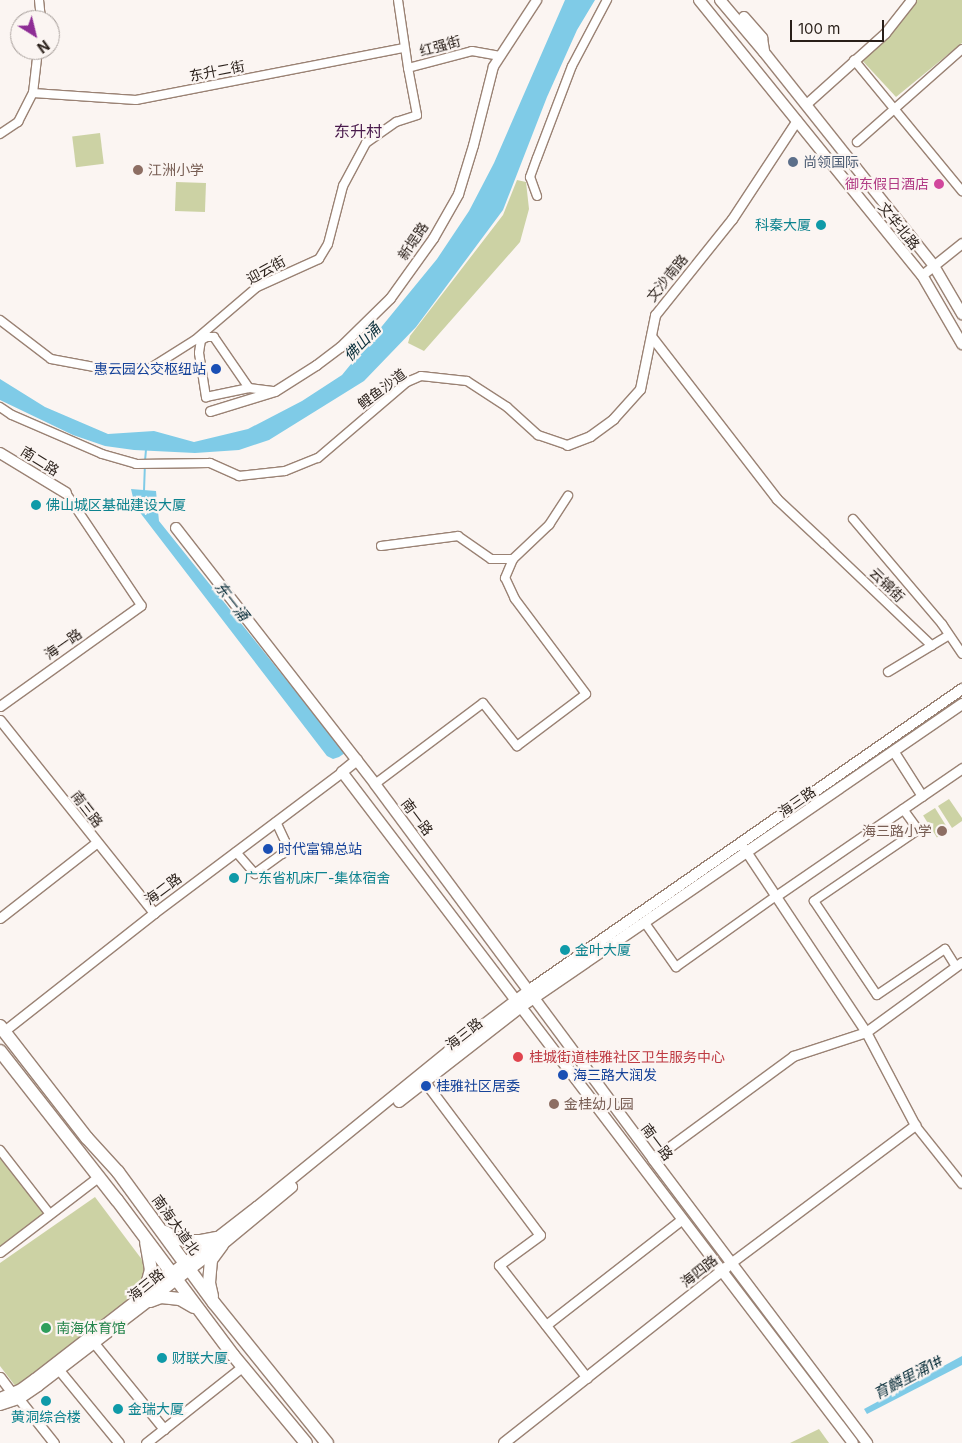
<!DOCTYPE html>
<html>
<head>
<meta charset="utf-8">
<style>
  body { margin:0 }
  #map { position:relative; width:962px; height:1443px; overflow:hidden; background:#fbf5f2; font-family:Inter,"Noto Sans SC",sans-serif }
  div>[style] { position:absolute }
  .green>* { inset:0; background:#ccd2a4; transform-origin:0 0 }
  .water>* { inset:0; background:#7fcbe7 }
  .stream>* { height:2px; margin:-1px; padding:0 1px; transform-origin:1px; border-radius:1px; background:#7fcbe7 }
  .roads { filter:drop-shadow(1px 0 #9a8274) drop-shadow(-1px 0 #9a8274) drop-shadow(0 1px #9a8274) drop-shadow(0 -1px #9a8274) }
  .minor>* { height:8px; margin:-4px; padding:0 4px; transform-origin:4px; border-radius:4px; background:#fff }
  .tertiary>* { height:9px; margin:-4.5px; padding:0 4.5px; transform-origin:4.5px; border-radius:4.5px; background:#fff }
  .secondary>* { height:10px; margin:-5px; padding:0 5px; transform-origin:5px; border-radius:5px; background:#fff }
  .trunk>* { height:12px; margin:-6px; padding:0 6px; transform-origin:6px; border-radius:6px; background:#fff }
  .dots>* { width:14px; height:14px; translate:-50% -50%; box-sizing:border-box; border:2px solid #fbf5f2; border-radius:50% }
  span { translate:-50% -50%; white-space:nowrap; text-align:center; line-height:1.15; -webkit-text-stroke:4.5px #fbf5f2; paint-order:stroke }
  .street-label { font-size:14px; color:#291f19 }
  .service-label { font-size:14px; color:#4e5e75 }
  .left { translate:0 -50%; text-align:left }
  .education-label { font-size:14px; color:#785e54 }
  .right { translate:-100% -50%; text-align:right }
  .hotel-label { font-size:14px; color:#b23c85 }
  .culture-label { font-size:14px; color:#0d838f }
  .transit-label { font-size:14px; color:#164399 }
  .health-label { font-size:14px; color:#be3a42 }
  .leisure-label { font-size:14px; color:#27864d }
  .water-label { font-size:15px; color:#092e3a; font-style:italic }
  .quarter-label { font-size:16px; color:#491a4c }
  .north { position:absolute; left:10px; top:10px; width:50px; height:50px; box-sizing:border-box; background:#fbf5f2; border:1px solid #a79f9b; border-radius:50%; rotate:144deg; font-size:14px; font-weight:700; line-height:20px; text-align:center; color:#291f19 }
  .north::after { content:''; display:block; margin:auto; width:18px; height:22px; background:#8e2d95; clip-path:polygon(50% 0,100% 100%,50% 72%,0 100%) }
  .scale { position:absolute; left:790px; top:20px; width:94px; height:22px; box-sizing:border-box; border:2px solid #291f19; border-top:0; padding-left:6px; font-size:15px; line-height:18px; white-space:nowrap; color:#291f19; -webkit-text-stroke:4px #fbf5f2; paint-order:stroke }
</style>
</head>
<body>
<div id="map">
  <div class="green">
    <i style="clip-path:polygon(911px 0,962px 0,962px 43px,896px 97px,859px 57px)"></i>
    <i style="left:100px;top:133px;width:31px;height:28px;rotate:83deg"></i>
    <i style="clip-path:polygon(517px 180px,526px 182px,529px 209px,520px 242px,424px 351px,408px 343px,410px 336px,503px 215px)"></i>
    <i style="left:176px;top:182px;width:30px;height:29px;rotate:2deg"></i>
    <i style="clip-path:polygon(949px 799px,962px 818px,962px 821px,952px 828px,938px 806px)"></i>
    <i style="left:935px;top:808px;width:26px;height:14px;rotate:58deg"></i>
    <i style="clip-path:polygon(0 1150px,49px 1213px,0 1252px)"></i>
    <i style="clip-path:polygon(95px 1197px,146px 1265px,142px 1289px,16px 1387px,0 1366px,0 1263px)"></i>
    <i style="clip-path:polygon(819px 1429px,829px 1443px,790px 1443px)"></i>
  </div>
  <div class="water">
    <i style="clip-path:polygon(565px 0,595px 0,577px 30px,547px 97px,503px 210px,416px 327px,364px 381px,269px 440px,239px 450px,195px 453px,134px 450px,105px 446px,73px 435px,0 400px,0 379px,45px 407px,108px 434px,154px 431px,194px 442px,248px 429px,302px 401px,342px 375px,437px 259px,469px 211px,494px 163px)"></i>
    <i style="clip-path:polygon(131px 489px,156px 491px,159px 521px,345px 753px,339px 757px,333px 759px,327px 756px,135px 506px)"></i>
    <i style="clip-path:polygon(962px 1356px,962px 1365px,867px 1414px,864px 1409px)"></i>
  </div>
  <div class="stream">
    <i style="left:145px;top:461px;width:11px;rotate:-85deg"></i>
    <i style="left:144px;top:491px;width:26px;rotate:-88deg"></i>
  </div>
  <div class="roads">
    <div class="minor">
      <i style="left:39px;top:0;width:20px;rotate:84deg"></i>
      <i style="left:398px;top:0;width:69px;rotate:81.6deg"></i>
      <i style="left:408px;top:68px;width:66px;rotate:-14.9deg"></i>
      <i style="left:472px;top:51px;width:27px;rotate:10deg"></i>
      <i style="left:854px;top:60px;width:170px;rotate:50.5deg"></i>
      <i style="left:33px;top:93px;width:103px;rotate:3.9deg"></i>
      <i style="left:136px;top:100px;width:273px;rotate:-11deg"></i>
      <i style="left:0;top:134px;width:22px;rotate:-34deg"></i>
      <i style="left:18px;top:122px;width:33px;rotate:-63deg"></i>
      <i style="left:33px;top:93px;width:43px;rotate:-83.4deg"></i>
      <i style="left:857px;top:142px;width:140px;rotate:-41.5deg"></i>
      <i style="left:537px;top:196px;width:20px;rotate:-110deg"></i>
      <i style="left:530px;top:177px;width:20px;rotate:-70deg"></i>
      <i style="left:537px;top:158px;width:98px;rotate:-69.2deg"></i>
      <i style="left:572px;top:66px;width:75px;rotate:-62.1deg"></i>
      <i style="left:0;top:320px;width:64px;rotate:37.4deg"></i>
      <i style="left:51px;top:359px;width:44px;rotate:10.5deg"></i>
      <i style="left:94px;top:367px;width:55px;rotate:2.1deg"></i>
      <i style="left:149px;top:369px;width:54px;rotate:-32.2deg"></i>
      <i style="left:195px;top:340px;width:82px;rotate:-40.5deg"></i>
      <i style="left:257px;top:287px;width:68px;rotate:-24.3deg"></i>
      <i style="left:319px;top:259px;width:17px;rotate:-59deg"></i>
      <i style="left:328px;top:244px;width:60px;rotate:-75.5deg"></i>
      <i style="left:343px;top:186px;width:49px;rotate:-61.9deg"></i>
      <i style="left:366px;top:143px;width:37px;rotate:-35deg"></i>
      <i style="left:396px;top:122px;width:22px;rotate:-18deg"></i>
      <i style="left:417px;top:115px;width:48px;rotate:-100.8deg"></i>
      <i style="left:249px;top:388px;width:62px;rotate:-124.5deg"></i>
      <i style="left:214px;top:337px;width:7px;rotate:180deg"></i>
      <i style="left:207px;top:337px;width:7px;rotate:153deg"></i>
      <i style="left:201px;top:340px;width:13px;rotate:99deg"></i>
      <i style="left:199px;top:353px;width:45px;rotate:81deg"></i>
      <i style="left:206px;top:397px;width:44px;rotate:-11.8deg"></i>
      <i style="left:249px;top:388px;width:24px;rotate:7deg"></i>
      <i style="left:0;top:407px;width:14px;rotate:34deg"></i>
      <i style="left:12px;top:415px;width:98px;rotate:23.4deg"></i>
      <i style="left:102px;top:454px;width:35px;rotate:16deg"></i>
      <i style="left:136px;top:464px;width:74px;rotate:-0.8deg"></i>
      <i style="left:210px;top:463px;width:32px;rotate:24deg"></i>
      <i style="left:239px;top:476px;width:46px;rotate:-6.2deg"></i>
      <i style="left:285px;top:471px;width:35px;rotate:-22deg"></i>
      <i style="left:318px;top:458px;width:117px;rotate:-40.5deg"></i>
      <i style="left:407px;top:382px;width:15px;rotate:-23deg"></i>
      <i style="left:421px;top:376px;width:46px;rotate:6.2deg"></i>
      <i style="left:467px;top:381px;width:48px;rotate:33deg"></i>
      <i style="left:507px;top:407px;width:42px;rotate:42.1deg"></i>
      <i style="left:538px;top:435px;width:31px;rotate:19deg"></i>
      <i style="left:66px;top:493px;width:135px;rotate:56.2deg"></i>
      <i style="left:853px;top:519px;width:138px;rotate:49.7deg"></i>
      <i style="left:942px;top:624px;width:36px;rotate:56deg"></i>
      <i style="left:824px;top:543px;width:149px;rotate:43.6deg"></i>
      <i style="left:381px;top:546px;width:78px;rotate:-7.4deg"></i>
      <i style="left:458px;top:536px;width:40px;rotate:34.9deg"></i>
      <i style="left:491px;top:559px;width:22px"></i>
      <i style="left:888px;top:672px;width:71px;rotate:-31.2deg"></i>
      <i style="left:375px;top:784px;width:135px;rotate:-36.9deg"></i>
      <i style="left:483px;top:703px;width:55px;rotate:51.7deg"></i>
      <i style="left:517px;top:746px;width:86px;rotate:-37deg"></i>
      <i style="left:586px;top:694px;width:119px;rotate:-126.8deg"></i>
      <i style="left:515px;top:599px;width:23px;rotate:-115deg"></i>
      <i style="left:505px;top:578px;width:21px;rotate:-67deg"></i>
      <i style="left:513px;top:559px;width:50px;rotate:-43.4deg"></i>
      <i style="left:549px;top:525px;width:35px;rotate:-57deg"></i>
      <i style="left:903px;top:809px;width:26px;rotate:54deg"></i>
      <i style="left:918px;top:830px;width:126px;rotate:145.7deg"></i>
      <i style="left:814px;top:901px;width:113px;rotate:56.2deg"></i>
      <i style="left:877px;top:995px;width:82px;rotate:-34.1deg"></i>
      <i style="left:945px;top:949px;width:19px;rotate:58deg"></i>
      <i style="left:236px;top:852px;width:29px;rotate:49deg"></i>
      <i style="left:255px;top:874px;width:3px;rotate:-45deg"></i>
      <i style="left:257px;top:872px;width:31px;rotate:-36deg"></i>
      <i style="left:282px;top:854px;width:13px;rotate:-77deg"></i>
      <i style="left:285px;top:841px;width:21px;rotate:-115deg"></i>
      <i style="left:645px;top:923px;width:54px;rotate:54.8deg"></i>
      <i style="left:676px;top:967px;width:123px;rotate:-35.4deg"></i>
      <i style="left:915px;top:1125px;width:75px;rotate:51.5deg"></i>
      <i style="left:0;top:1150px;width:80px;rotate:52.1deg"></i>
    </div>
    <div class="tertiary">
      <i style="left:806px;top:104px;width:106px;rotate:-41.9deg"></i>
      <i style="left:885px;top:33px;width:42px;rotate:-51.8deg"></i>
      <i style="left:922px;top:275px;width:51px;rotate:-38.7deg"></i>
      <i style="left:651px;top:336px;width:206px;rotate:52.3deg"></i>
      <i style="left:777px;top:499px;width:64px;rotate:43.1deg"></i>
      <i style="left:210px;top:411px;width:68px;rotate:-17.1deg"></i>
      <i style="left:275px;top:391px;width:49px;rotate:-32.4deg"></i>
      <i style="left:316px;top:365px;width:30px;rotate:-37deg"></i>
      <i style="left:340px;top:347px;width:70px;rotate:-44.4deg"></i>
      <i style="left:390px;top:298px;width:74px;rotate:-54.4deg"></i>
      <i style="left:433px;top:238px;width:51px;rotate:-60.4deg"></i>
      <i style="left:458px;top:194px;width:51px;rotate:-73deg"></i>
      <i style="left:473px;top:145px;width:81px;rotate:-75.8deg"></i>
      <i style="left:493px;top:66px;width:79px;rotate:-56.9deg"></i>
      <i style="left:567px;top:445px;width:25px;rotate:-21deg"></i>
      <i style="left:590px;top:436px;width:29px;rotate:-36deg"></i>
      <i style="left:613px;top:419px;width:40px;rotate:-48deg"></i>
      <i style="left:640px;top:389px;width:76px;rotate:-78.5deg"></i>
      <i style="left:655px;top:315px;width:123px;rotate:-51.3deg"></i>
      <i style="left:732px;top:219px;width:118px;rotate:-56.7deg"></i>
      <i style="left:0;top:706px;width:173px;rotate:-35.6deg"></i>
      <i style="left:0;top:720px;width:247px;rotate:51.4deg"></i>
      <i style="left:894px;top:752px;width:52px;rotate:57.5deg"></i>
      <i style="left:776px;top:896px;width:226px;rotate:-34.5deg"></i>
      <i style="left:0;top:918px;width:122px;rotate:-38deg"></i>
      <i style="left:4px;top:1031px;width:191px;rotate:-38.2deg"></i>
      <i style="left:154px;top:913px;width:235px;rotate:-36.9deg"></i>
      <i style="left:425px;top:1082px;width:191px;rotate:53.1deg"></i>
      <i style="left:540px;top:1235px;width:51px;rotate:143.8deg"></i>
      <i style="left:499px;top:1265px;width:143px;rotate:52.1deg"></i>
      <i style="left:653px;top:1159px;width:174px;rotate:-36.3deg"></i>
      <i style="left:793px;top:1056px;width:77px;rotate:-18.2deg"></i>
      <i style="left:866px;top:1032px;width:119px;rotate:-36.1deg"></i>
      <i style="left:0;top:1252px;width:123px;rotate:-37.4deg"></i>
      <i style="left:732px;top:1262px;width:229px;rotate:-36.8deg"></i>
      <i style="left:915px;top:1125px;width:105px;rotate:-117.8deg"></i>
      <i style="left:866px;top:1032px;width:222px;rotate:-123.6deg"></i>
      <i style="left:546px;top:1325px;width:172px;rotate:-37.9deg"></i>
      <i style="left:94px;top:1343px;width:111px;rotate:50.9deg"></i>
      <i style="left:59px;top:1370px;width:94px;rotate:50.6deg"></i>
      <i style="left:0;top:1377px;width:21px;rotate:53deg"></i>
      <i style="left:19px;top:1399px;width:56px;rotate:51.5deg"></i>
      <i style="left:146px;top:1443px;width:124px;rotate:-38.4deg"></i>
    </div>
    <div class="secondary">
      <i style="left:699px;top:0;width:354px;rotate:51deg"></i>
      <i style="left:922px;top:275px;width:80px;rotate:59.9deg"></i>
      <i style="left:720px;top:0;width:68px;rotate:49.8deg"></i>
      <i style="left:764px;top:52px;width:273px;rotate:51.5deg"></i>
      <i style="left:934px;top:266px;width:56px;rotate:59.7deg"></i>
      <i style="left:744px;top:17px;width:28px;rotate:49deg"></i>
      <i style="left:762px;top:38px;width:13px;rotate:81deg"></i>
      <i style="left:0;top:453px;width:77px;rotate:31.2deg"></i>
      <i style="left:176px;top:528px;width:324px;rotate:52.1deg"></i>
      <i style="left:375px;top:784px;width:467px;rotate:53.4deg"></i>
      <i style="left:653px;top:1159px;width:356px;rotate:53deg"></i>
      <i style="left:357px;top:760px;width:19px;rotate:141deg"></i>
      <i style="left:342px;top:772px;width:843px;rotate:52.71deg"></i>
      <i style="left:399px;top:1102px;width:155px;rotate:-37.9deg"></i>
      <i style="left:521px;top:1007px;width:535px;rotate:-34.49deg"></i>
      <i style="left:0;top:1398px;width:23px;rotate:-23deg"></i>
      <i style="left:21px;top:1389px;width:17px;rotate:-36deg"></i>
      <i style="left:35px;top:1379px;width:281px;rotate:-37.8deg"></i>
      <i style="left:257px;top:1207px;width:247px;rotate:-39.1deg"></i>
      <i style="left:449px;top:1051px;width:99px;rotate:-37.2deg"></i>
      <i style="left:528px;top:991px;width:529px;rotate:-34.83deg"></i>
      <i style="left:0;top:1405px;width:20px;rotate:-18deg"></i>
      <i style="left:19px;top:1399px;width:23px;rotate:-34deg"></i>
      <i style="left:38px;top:1386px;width:232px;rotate:-37.5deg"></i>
      <i style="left:222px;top:1245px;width:91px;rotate:-39.6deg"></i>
      <i style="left:504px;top:1443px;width:284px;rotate:-38.3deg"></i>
    </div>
    <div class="trunk">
      <i style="left:0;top:1026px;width:142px;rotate:52.2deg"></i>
      <i style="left:87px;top:1138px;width:46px;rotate:47.6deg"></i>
      <i style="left:118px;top:1172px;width:162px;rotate:53.8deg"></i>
      <i style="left:214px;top:1303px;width:180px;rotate:51.1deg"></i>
      <i style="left:0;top:1051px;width:189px;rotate:51.9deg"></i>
      <i style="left:117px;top:1200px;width:194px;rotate:53.2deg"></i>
      <i style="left:233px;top:1355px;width:114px;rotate:50.3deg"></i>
      <i style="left:165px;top:1232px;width:12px;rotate:31deg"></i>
      <i style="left:175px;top:1238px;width:12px;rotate:14deg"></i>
      <i style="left:187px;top:1241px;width:14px"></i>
      <i style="left:201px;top:1241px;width:16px;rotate:-11deg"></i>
      <i style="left:145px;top:1292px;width:23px;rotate:-75deg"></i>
      <i style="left:151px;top:1270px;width:28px;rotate:-100deg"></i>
      <i style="left:212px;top:1296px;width:13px;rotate:-103deg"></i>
      <i style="left:209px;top:1283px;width:23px;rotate:-85deg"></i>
      <i style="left:211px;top:1260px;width:19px;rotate:-54deg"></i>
      <i style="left:150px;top:1301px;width:12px;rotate:-20deg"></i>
      <i style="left:161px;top:1297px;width:19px;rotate:6deg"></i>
      <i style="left:180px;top:1299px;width:16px;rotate:30deg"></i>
    </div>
  </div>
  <div class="dots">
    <i style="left:793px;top:162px;background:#5c6f8a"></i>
    <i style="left:138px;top:170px;background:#8d6e63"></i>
    <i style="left:939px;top:184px;background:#d1479c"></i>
    <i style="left:821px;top:225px;background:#0f9aa8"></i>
    <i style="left:216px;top:369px;background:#1a4fb4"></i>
    <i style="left:36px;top:505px;background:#0f9aa8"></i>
    <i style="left:942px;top:831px;background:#8d6e63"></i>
    <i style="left:268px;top:849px;background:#1a4fb4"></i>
    <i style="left:234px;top:878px;background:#0f9aa8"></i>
    <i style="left:565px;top:950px;background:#0f9aa8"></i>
    <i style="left:518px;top:1057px;background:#e0444e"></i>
    <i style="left:563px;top:1075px;background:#1a4fb4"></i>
    <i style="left:426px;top:1086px;background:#1a4fb4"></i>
    <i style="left:554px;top:1104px;background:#8d6e63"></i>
    <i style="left:46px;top:1328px;background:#2e9e5b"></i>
    <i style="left:162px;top:1358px;background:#0f9aa8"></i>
    <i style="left:46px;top:1401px;background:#0f9aa8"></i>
    <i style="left:118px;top:1409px;background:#0f9aa8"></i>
  </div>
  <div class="street-label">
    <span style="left:440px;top:46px;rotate:-15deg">红强街</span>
    <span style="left:217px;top:71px;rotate:-11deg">东升二街</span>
    <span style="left:899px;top:226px;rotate:51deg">文华北路</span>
    <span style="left:413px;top:241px;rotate:-56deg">新堤路</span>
    <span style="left:266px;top:270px;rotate:-29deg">迎云街</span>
    <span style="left:667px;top:278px;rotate:-51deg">文沙南路</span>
    <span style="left:382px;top:389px;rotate:-37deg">鲤鱼沙道</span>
    <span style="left:40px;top:461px;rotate:32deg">南二路</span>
    <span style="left:887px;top:585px;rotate:44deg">云锦街</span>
    <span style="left:63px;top:644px;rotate:-35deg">海一路</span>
    <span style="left:797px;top:802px;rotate:-35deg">海三路</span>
    <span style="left:87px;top:809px;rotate:52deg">南三路</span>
    <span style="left:417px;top:817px;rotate:53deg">南一路</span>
    <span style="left:163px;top:889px;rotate:-37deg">海二路</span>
    <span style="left:464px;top:1034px;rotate:-38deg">海三路</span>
    <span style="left:657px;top:1142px;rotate:53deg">南一路</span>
    <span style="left:176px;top:1225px;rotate:54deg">南海大道北</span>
    <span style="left:699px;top:1271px;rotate:-38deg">海四路</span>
    <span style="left:146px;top:1285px;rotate:-39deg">海三路</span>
  </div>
  <div class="service-label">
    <span class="left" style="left:803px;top:162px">尚领国际</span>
  </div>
  <div class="education-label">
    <span class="left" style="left:148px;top:170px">江洲小学</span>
    <span class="right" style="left:932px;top:831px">海三路小学</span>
    <span class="left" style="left:564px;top:1104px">金桂幼儿园</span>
  </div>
  <div class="hotel-label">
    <span class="right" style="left:929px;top:184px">御东假日酒店</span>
  </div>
  <div class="culture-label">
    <span class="right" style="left:811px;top:225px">科秦大厦</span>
    <span class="left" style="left:46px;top:505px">佛山城区基础建设大厦</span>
    <span class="left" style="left:244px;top:878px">广东省机床厂-集体宿舍</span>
    <span class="left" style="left:575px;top:950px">金叶大厦</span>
    <span class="left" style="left:172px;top:1358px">财联大厦</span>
    <span class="left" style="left:128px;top:1409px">金瑞大厦</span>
    <span style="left:46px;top:1417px">黄洞综合楼</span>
  </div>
  <div class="transit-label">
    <span class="right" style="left:206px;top:369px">惠云园公交枢纽站</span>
    <span class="left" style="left:278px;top:849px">时代富锦总站</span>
    <span class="left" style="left:573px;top:1075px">海三路大润发</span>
    <span class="left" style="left:436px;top:1086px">桂雅社区居委</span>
  </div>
  <div class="health-label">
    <span class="left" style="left:529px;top:1057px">桂城街道桂雅社区卫生服务中心</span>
  </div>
  <div class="leisure-label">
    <span class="left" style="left:56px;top:1328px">南海体育馆</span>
  </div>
  <div class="water-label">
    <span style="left:362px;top:342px;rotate:-46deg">佛山涌</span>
    <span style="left:232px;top:601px;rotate:52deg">东一涌</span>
    <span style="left:908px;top:1377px;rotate:-28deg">育麟里涌1#</span>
  </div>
  <div class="quarter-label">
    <span style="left:358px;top:131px">东升村</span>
  </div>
  <div class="north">N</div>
  <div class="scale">100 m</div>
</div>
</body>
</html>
